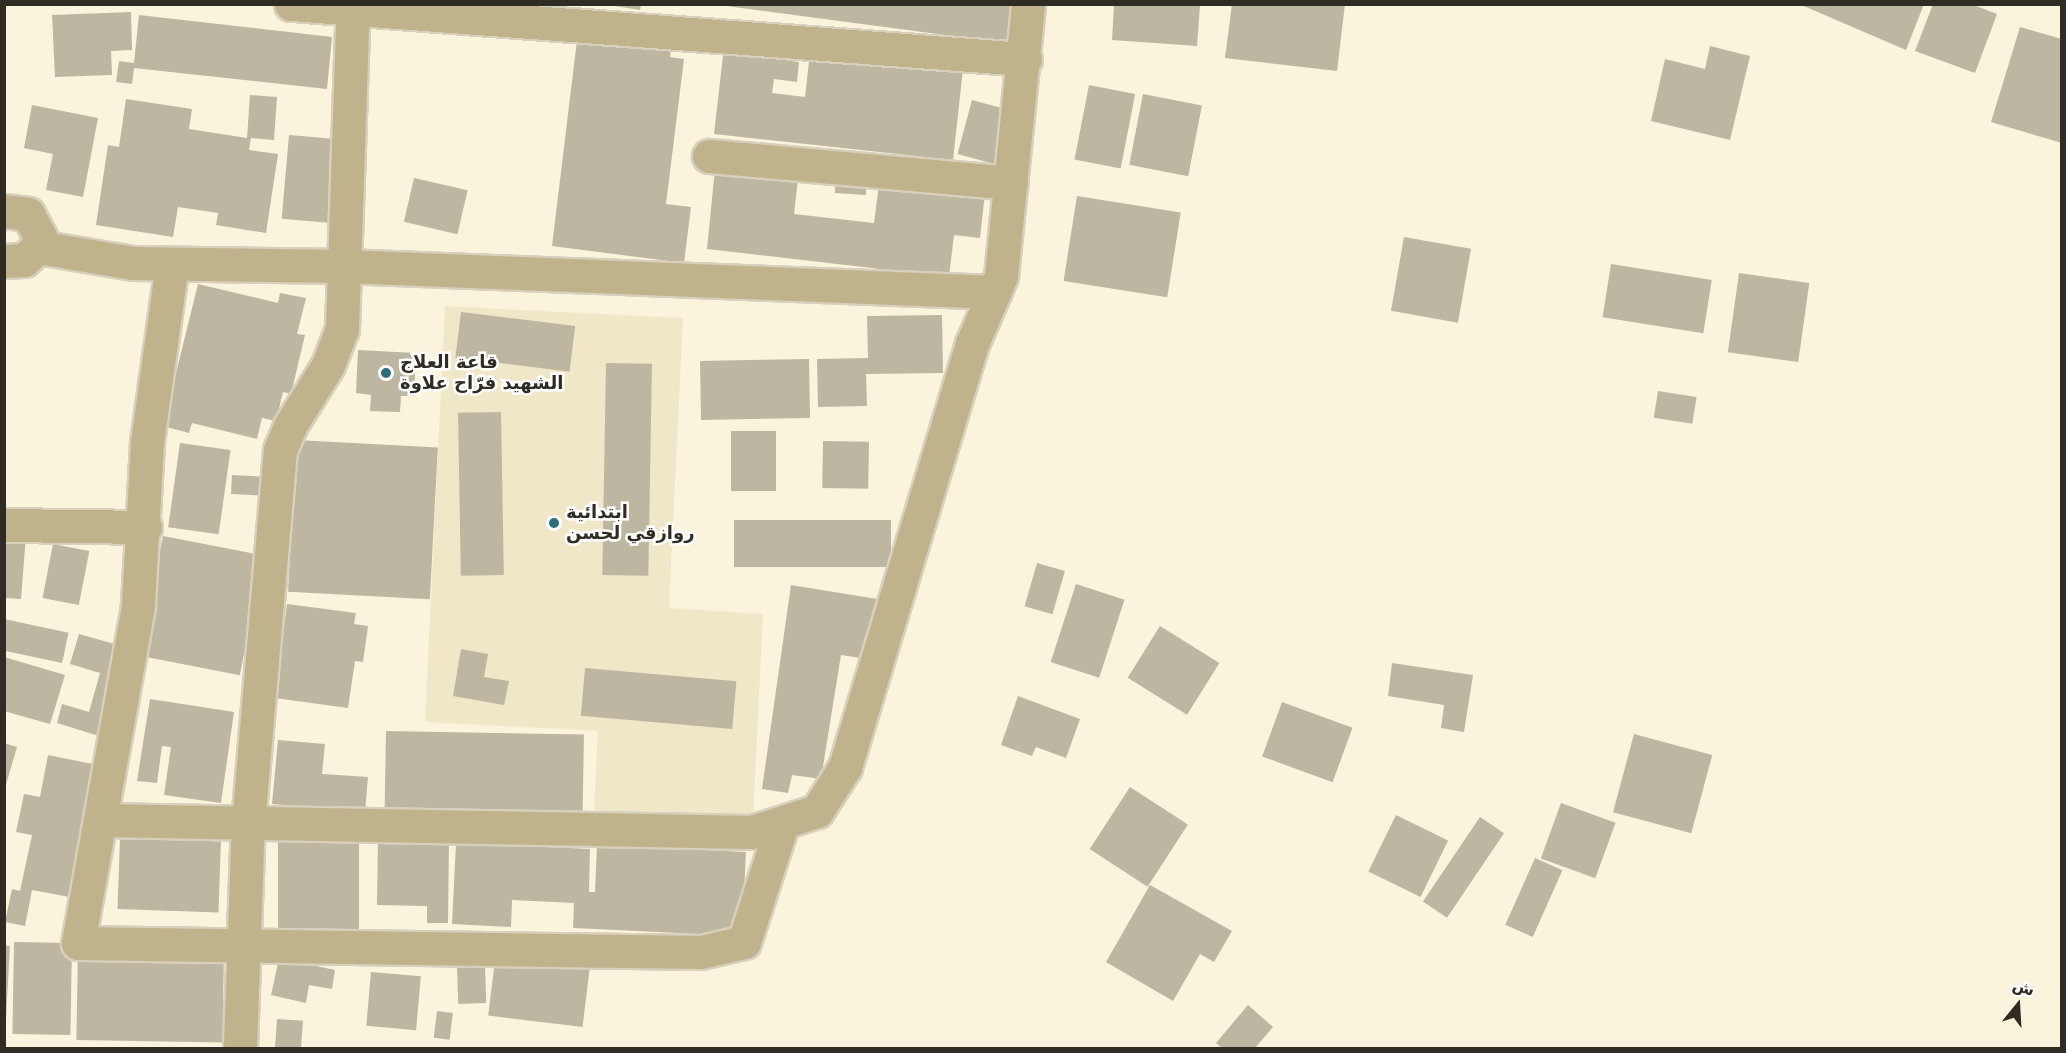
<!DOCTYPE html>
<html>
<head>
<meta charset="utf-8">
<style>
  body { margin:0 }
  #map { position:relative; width:2066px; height:1053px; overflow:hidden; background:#fbf4dd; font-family:"DejaVu Sans","Noto Sans Arabic",sans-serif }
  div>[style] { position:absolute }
  .built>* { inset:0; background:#f0e7c9 }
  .building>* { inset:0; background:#bdb6a0; transform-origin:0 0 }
  .roads { filter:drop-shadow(2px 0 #d6d0bc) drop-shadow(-2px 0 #d6d0bc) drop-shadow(0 2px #d6d0bc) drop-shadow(0 -2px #d6d0bc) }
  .minor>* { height:33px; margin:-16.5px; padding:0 16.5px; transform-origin:16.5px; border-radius:16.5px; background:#c0b38b }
  .dots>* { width:16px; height:16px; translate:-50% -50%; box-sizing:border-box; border:3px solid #fff; border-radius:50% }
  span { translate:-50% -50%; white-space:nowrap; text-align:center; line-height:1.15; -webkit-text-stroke:5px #fff; paint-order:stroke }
  .poi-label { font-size:18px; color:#2f2c23; font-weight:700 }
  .left { translate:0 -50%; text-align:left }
  .frame { position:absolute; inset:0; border:6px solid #2f2c23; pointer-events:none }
  .north { position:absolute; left:1988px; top:975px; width:60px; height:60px; -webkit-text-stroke:4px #fff; paint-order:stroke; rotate:18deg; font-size:16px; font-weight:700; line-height:24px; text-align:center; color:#2f2c23 }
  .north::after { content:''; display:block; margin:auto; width:21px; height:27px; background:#2f2c23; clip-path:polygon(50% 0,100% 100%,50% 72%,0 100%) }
</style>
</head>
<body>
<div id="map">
  <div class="built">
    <i style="clip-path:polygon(445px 306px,683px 318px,669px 608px,763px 614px,753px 820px,594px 812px,598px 731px,425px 722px)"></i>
  </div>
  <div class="building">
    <i style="clip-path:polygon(602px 4px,641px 4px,640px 10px)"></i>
    <i style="clip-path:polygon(711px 4px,1018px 4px,1013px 44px)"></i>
    <i style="clip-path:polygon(1232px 4px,1345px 4px,1337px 71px,1225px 58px)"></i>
    <i style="clip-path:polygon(1799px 4px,1924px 4px,1906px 50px)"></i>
    <i style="clip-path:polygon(1933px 4px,1971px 4px,1997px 14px,1975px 73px,1915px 51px)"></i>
    <i style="clip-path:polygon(1114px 5px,1200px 5px,1197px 46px,1112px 40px)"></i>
    <i style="clip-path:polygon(131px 12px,132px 50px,111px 51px,112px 75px,55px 77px,52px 15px)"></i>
    <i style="clip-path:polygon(139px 15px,332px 37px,327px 89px,134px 68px,132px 84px,116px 82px,119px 61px,134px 63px)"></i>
    <i style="clip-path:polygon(2020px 27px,2062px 39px,2062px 143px,1991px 122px)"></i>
    <i style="clip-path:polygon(578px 32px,672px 44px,670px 57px,684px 59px,666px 204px,691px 207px,684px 263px,552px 246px)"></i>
    <i style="clip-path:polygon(725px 38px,771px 43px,770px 58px,799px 62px,797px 82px,774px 79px,772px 93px,805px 97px,810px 52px,963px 69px,953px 160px,714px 134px)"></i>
    <i style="clip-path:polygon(1710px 46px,1750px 56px,1730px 140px,1651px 121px,1665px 59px,1705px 69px)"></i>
    <i style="left:1089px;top:85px;width:47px;height:76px;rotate:11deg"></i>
    <i style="left:1143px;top:94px;width:60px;height:72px;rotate:11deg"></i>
    <i style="clip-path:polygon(250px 95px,277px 97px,274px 140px,251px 138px,249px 150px,278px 154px,266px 233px,216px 225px,218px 213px,178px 207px,173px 237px,96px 225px,108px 145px,119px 147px,126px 99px,192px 109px,189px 129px,247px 138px)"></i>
    <i style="left:972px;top:100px;width:43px;height:56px;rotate:15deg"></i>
    <i style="clip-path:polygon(32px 105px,98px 118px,83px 197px,46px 190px,53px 154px,24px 148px)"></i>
    <i style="left:289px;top:135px;width:47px;height:84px;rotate:5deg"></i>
    <i style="clip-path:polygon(715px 169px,798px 179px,794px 214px,874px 223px,880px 176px,986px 184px,980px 238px,954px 235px,949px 277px,707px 249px)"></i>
    <i style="left:836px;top:177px;width:31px;height:16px;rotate:4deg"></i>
    <i style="left:414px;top:178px;width:55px;height:45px;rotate:13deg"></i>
    <i style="left:1077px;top:196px;width:105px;height:86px;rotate:9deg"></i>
    <i style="left:1404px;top:237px;width:68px;height:75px;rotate:10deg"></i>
    <i style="left:1611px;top:264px;width:102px;height:54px;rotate:9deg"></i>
    <i style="left:1739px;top:273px;width:71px;height:80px;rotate:8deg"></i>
    <i style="clip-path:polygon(198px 284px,278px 303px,280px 293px,306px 298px,297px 334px,305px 335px,291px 394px,283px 392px,276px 421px,262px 418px,257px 439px,192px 423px,189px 433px,163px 426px)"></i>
    <i style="left:461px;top:312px;width:115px;height:46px;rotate:7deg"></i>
    <i style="clip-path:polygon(942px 315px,943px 373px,866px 374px,867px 406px,818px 407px,817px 359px,868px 358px,867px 316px)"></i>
    <i style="clip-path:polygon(358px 350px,416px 353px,414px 396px,401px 396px,400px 412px,370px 411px,371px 395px,356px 393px)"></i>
    <i style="left:809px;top:359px;width:59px;height:109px;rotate:89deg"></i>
    <i style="left:606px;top:363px;width:46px;height:212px;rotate:1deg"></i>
    <i style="left:1658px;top:391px;width:39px;height:27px;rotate:9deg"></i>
    <i style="left:501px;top:412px;width:163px;height:43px;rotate:89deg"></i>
    <i style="left:731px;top:431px;width:45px;height:60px"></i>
    <i style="left:296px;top:440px;width:142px;height:152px;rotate:3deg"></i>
    <i style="left:823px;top:441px;width:46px;height:47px;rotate:1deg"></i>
    <i style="left:180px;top:443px;width:51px;height:85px;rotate:8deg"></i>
    <i style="left:232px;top:475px;width:40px;height:19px;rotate:3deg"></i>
    <i style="left:734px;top:520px;width:157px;height:47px"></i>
    <i style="clip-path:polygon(4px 533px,26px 535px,21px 599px,4px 598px)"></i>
    <i style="left:163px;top:536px;width:102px;height:122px;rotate:11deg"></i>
    <i style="left:53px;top:544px;width:37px;height:55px;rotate:11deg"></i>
    <i style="left:1037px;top:563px;width:29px;height:45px;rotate:16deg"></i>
    <i style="left:1076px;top:584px;width:51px;height:82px;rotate:18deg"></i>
    <i style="clip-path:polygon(791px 585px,877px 599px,867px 659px,841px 655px,821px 779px,792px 775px,788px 793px,762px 789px)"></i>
    <i style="clip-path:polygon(287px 604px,356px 613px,354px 624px,368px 626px,363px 662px,355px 661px,348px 708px,275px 698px)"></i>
    <i style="left:4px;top:619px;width:66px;height:31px;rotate:12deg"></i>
    <i style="left:1160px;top:626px;width:70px;height:61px;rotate:32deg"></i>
    <i style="clip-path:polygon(79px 634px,125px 647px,99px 736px,57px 723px,62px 704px,89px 712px,100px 673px,70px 664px)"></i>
    <i style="clip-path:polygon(461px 649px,488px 654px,484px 677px,509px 681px,504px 705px,453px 696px)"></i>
    <i style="clip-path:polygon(4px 657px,65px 675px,50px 724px,4px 711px)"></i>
    <i style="clip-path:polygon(1392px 663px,1473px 675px,1464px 732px,1441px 728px,1444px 705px,1388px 696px)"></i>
    <i style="left:585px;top:668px;width:152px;height:48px;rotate:5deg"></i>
    <i style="clip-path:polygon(1018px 696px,1080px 719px,1066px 758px,1036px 747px,1032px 756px,1001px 745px)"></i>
    <i style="clip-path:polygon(150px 699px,234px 712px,221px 803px,164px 795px,171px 747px,162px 746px,157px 783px,137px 781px)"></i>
    <i style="left:1282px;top:702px;width:75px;height:58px;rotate:20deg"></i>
    <i style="left:386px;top:731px;width:198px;height:84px;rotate:1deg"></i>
    <i style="left:1634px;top:734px;width:81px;height:81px;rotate:15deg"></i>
    <i style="clip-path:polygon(278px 740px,325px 744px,322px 774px,368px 777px,365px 812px,272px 804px)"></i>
    <i style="clip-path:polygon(4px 743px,17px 747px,5px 788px,4px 788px)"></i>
    <i style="clip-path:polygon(48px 755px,107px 767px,80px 899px,32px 890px,25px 926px,5px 922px,12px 889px,20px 891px,32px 835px,16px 832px,24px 794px,40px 797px)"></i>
    <i style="left:1130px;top:787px;width:69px;height:74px;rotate:33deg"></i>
    <i style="left:1561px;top:803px;width:58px;height:59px;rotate:20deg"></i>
    <i style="left:1396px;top:815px;width:58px;height:63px;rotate:26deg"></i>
    <i style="left:1480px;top:817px;width:29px;height:102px;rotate:34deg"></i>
    <i style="left:278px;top:830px;width:81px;height:100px"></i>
    <i style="left:120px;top:838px;width:101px;height:71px;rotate:2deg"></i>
    <i style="clip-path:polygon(378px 838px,449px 839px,448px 923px,427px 923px,427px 906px,377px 905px)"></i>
    <i style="clip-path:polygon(456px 843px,590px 849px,589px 892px,595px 892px,597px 845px,746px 852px,742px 936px,573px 928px,574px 903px,512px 900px,511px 927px,452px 924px)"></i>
    <i style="left:1535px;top:858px;width:30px;height:73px;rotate:24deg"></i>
    <i style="clip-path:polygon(1150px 885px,1232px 931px,1214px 962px,1200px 954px,1173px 1001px,1106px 962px)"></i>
    <i style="left:14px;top:942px;width:58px;height:92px;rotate:1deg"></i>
    <i style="clip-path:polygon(4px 945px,10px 946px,6px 1019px,4px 1019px)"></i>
    <i style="left:78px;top:949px;width:146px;height:91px;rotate:1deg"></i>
    <i style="left:496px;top:952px;width:95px;height:64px;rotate:7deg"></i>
    <i style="clip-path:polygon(279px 958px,335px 970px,332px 989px,309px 985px,306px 1003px,271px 995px)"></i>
    <i style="left:485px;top:967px;width:36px;height:28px;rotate:88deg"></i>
    <i style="left:371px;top:972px;width:50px;height:54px;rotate:5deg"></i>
    <i style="clip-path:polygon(1248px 1005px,1273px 1027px,1255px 1048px,1222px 1048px,1216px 1043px)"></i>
    <i style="left:437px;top:1011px;width:16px;height:27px;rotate:7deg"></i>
    <i style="left:277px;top:1019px;width:26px;height:29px;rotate:4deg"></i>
  </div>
  <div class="roads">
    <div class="minor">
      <i style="left:291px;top:4px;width:736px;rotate:4.29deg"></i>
      <i style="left:709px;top:156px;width:303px;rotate:5.1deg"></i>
      <i style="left:4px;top:211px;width:24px;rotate:7deg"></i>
      <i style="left:28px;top:214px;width:26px;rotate:62deg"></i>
      <i style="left:40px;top:237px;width:10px;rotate:101deg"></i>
      <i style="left:38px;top:247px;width:19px;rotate:137deg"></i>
      <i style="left:24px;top:260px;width:20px;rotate:177deg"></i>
      <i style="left:38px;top:247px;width:96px;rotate:9.6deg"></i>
      <i style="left:133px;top:263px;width:211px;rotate:0.8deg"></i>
      <i style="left:344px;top:266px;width:651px;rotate:2.29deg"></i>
      <i style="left:172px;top:264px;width:181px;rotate:98deg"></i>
      <i style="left:147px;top:443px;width:163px;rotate:93.2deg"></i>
      <i style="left:138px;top:606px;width:342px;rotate:100.1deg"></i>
      <i style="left:78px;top:943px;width:623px;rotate:0.83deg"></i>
      <i style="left:701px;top:952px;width:44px;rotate:-13.1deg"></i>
      <i style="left:744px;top:942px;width:124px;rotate:-72.1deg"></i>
      <i style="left:4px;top:525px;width:141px;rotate:0.8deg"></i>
      <i style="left:100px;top:820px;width:652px;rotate:1.05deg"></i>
      <i style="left:752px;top:832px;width:68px;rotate:-17.9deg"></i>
      <i style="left:817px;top:811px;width:52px;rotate:-57.5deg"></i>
      <i style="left:845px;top:767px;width:442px;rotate:-73.3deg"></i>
      <i style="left:972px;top:344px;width:74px;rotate:-66.9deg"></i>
      <i style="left:1001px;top:276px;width:273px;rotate:-84.3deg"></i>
      <i style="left:240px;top:1048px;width:225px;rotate:-88deg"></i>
      <i style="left:248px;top:823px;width:374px;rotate:-85.1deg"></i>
      <i style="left:280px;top:450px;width:26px;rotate:-67deg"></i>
      <i style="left:290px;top:426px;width:72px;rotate:-58.1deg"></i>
      <i style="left:328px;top:365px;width:39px;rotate:-69deg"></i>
      <i style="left:342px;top:329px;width:325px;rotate:-88.1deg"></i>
    </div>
  </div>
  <div class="dots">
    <i style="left:386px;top:373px;background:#2b6f7f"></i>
    <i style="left:554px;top:523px;background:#2b6f7f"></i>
  </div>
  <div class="poi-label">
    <span class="left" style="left:400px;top:373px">قاعة العلاج<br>الشهيد فرّاح علاوة</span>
    <span class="left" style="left:566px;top:523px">ابتدائية<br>روازقي لحسن</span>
  </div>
  <div class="frame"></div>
  <div class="north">ش</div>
</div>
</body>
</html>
